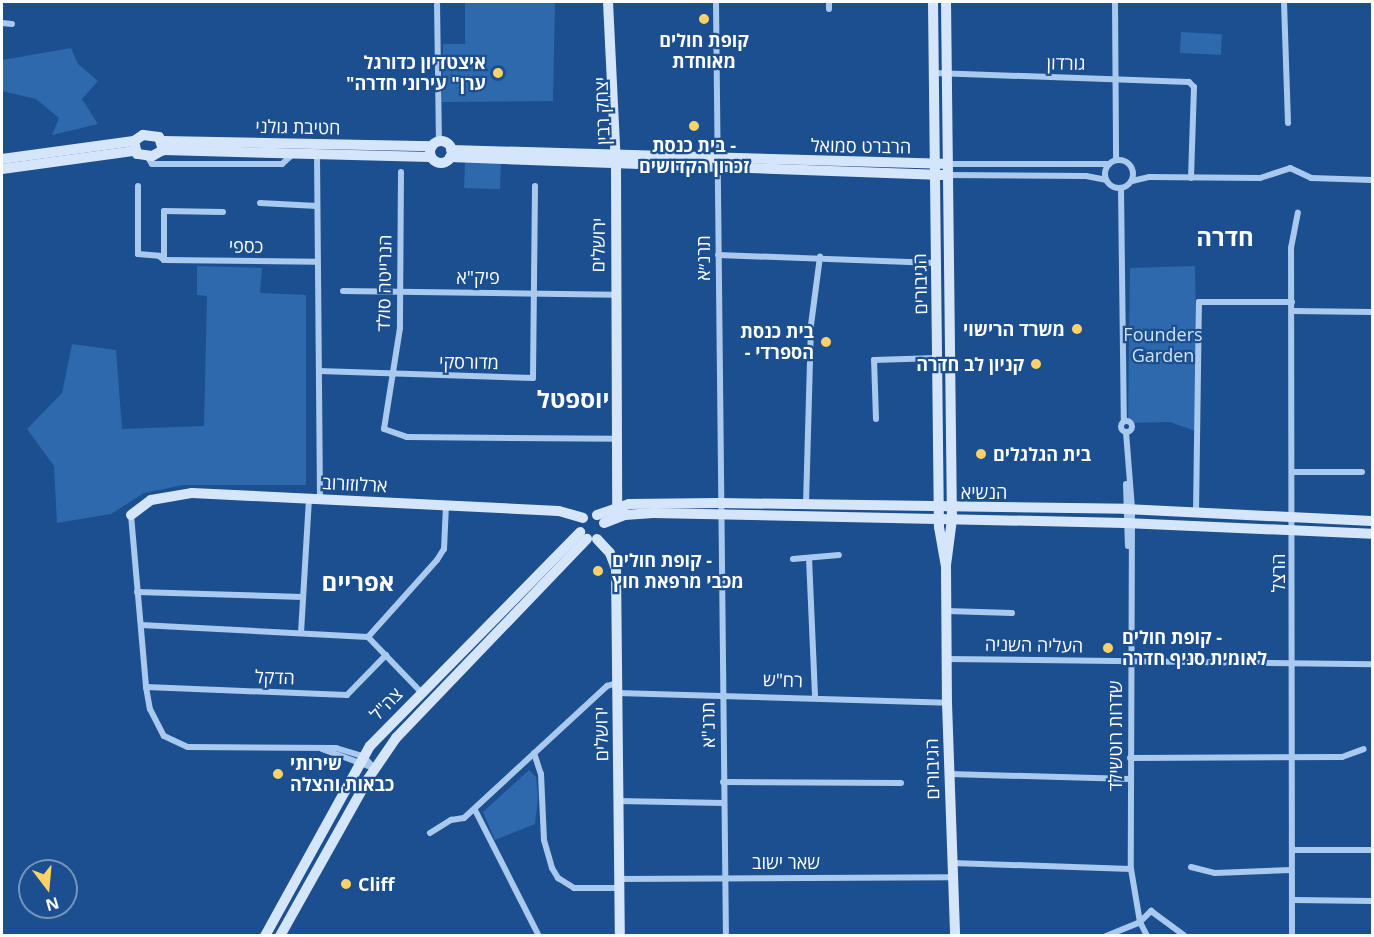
<!DOCTYPE html>
<html>
<head>
<meta charset="utf-8">
<style>
  body { margin:0 }
  #map { position:relative; width:1374px; height:937px; overflow:hidden; background:#1b4f8f; font-family:"Open Sans","Noto Sans Hebrew",sans-serif }
  div>[style] { position:absolute }
  .green>* { inset:0; background:#2e69ad; transform-origin:0 0 }
  .street>* { height:6px; margin:-3px; padding:0 3px; transform-origin:3px; border-radius:3px; background:#a9c9ee }
  .street>.ring { margin:-3px; padding:0; box-sizing:content-box; background:none; border:6px solid #a9c9ee; border-radius:50% }
  .secondary>* { height:10px; margin:-5px; padding:0 5px; transform-origin:5px; border-radius:5px; background:#d6e6fa }
  .secondary>.ring { margin:-5px; padding:0; box-sizing:content-box; background:none; border:10px solid #d6e6fa; border-radius:50% }
  .dots>* { width:16px; height:16px; translate:-50% -50%; box-sizing:border-box; border:3px solid #1b4f8f; border-radius:50% }
  span { translate:-50% -50%; white-space:nowrap; text-align:center; line-height:1.15; -webkit-text-stroke:4.5px #1b4f8f; paint-order:stroke }
  .poi-label { font-size:18px; color:#fff; font-weight:700 }
  .right { translate:-100% -50%; text-align:right }
  .left { translate:0 -50%; text-align:left }
  .street-label { font-size:18px; color:#fff }
  .park-label { font-size:18px; color:#cfe3fa }
  .district-label { font-size:24px; color:#fff; font-weight:700 }
  .frame { position:absolute; inset:0; border:3px solid #fff; pointer-events:none }
  .north { position:absolute; left:18px; top:859px; width:60px; height:60px; box-sizing:border-box; background:#1b4f8f; border:2px solid #7695bc; border-radius:50%; rotate:164deg; font-size:16px; font-weight:700; line-height:24px; text-align:center; color:#fff }
  .north::after { content:''; display:block; margin:auto; width:21px; height:27px; background:#ffd166; clip-path:polygon(50% 0,100% 100%,50% 72%,0 100%) }
</style>
</head>
<body>
<div id="map">
  <div class="green">
    <i style="clip-path:polygon(465px 2px,555px 2px,553px 101px,442px 102px,443px 44px,465px 44px)"></i>
    <i style="left:1181px;top:32px;width:41px;height:21px;rotate:3deg"></i>
    <i style="clip-path:polygon(71px 48px,78px 64px,98px 81px,82px 99px,98px 124px,52px 135px,59px 118px,36px 99px,2px 91px,2px 60px)"></i>
    <i style="left:465px;top:162px;width:36px;height:26px;rotate:2deg"></i>
    <i style="clip-path:polygon(197px 266px,262px 268px,260px 293px,306px 295px,306px 485px,183px 485px,144px 493px,111px 514px,57px 523px,54px 466px,27px 429px,62px 393px,72px 344px,116px 350px,122px 429px,204px 426px,207px 296px,197px 295px)"></i>
    <i style="clip-path:polygon(1195px 266px,1198px 432px,1170px 422px,1128px 423px,1130px 268px)"></i>
    <i style="clip-path:polygon(529px 770px,536px 777px,538px 798px,535px 824px,495px 840px,483px 812px)"></i>
  </div>
  <div class="street">
    <i style="left:437px;top:2px;width:140px;rotate:89.2deg"></i>
    <i style="left:716px;top:2px;width:934px;rotate:89.39deg"></i>
    <i style="left:829px;top:2px;width:7px;rotate:90deg"></i>
    <i style="left:1115px;top:2px;width:158px;rotate:89.6deg"></i>
    <i style="left:1284px;top:2px;width:121px;rotate:88.1deg"></i>
    <i style="left:2px;top:23px;width:10px;rotate:6deg"></i>
    <i style="left:934px;top:73px;width:255px;rotate:2deg"></i>
    <i style="left:1189px;top:82px;width:7px;rotate:45deg"></i>
    <i style="left:1194px;top:87px;width:91px;rotate:91.9deg"></i>
    <i style="left:317px;top:155px;width:344px;rotate:89.5deg"></i>
    <i style="left:147px;top:156px;width:9px;rotate:58deg"></i>
    <i style="left:152px;top:164px;width:130px"></i>
    <i style="left:282px;top:164px;width:13px;rotate:-42deg"></i>
    <i class="ring" style="left:1105px;top:160px;width:22px;height:22px"></i>
    <i style="left:949px;top:164px;width:160px"></i>
    <i style="left:401px;top:172px;width:156px;rotate:90.4deg"></i>
    <i style="left:400px;top:328px;width:102px;rotate:99deg"></i>
    <i style="left:384px;top:429px;width:24px;rotate:19deg"></i>
    <i style="left:407px;top:437px;width:209px;rotate:0.5deg"></i>
    <i style="left:949px;top:175px;width:137px;rotate:0.4deg"></i>
    <i style="left:1086px;top:176px;width:20px;rotate:11deg"></i>
    <i style="left:1132px;top:181px;width:18px;rotate:-13deg"></i>
    <i style="left:1150px;top:177px;width:110px;rotate:0.5deg"></i>
    <i style="left:1260px;top:178px;width:32px;rotate:-18deg"></i>
    <i style="left:1290px;top:168px;width:23px;rotate:25deg"></i>
    <i style="left:1311px;top:178px;width:61px;rotate:1.9deg"></i>
    <i style="left:138px;top:186px;width:68px;rotate:90deg"></i>
    <i style="left:138px;top:254px;width:21px;rotate:5deg"></i>
    <i style="left:159px;top:256px;width:6px;rotate:39deg"></i>
    <i style="left:164px;top:260px;width:153px;rotate:0.7deg"></i>
    <i style="left:1121px;top:189px;width:232px;rotate:89.3deg"></i>
    <i style="left:260px;top:203px;width:57px;rotate:3deg"></i>
    <i style="left:718px;top:255px;width:218px;rotate:2.1deg"></i>
    <i style="left:164px;top:260px;width:49px;rotate:-90deg"></i>
    <i style="left:164px;top:211px;width:59px;rotate:1deg"></i>
    <i style="left:343px;top:291px;width:271px;rotate:0.8deg"></i>
    <i style="left:1292px;top:311px;width:80px;rotate:0.7deg"></i>
    <i style="left:319px;top:371px;width:214px;rotate:1.9deg"></i>
    <i style="left:533px;top:378px;width:192px;rotate:-89.4deg"></i>
    <i style="left:876px;top:419px;width:59px;rotate:-91.9deg"></i>
    <i style="left:874px;top:360px;width:63px;rotate:-1.8deg"></i>
    <i class="ring" style="left:1120.5px;top:420.5px;width:5px;height:5px"></i>
    <i style="left:1126px;top:432px;width:77px;rotate:85.5deg"></i>
    <i style="left:1132px;top:509px;width:360px;rotate:90.2deg"></i>
    <i style="left:1131px;top:869px;width:54px;rotate:80.4deg"></i>
    <i style="left:1140px;top:922px;width:16px;rotate:63deg"></i>
    <i style="left:1293px;top:472px;width:69px"></i>
    <i style="left:1126px;top:484px;width:62px;rotate:88.2deg"></i>
    <i style="left:806px;top:504px;width:179px;rotate:-88.4deg"></i>
    <i style="left:811px;top:325px;width:69px;rotate:-82.5deg"></i>
    <i style="left:1196px;top:513px;width:211px;rotate:-89.2deg"></i>
    <i style="left:1199px;top:302px;width:93px"></i>
    <i style="left:131px;top:515px;width:173px;rotate:85deg"></i>
    <i style="left:146px;top:687px;width:22px;rotate:80deg"></i>
    <i style="left:150px;top:709px;width:30px;rotate:63deg"></i>
    <i style="left:164px;top:736px;width:26px;rotate:25deg"></i>
    <i style="left:188px;top:747px;width:148px;rotate:0.4deg"></i>
    <i style="left:336px;top:748px;width:28px;rotate:17deg"></i>
    <i style="left:363px;top:756px;width:16px;rotate:47deg"></i>
    <i style="left:809px;top:558px;width:138px;rotate:87.5deg"></i>
    <i style="left:793px;top:559px;width:46px;rotate:-5deg"></i>
    <i style="left:137px;top:592px;width:166px;rotate:1.7deg"></i>
    <i style="left:947px;top:611px;width:65px;rotate:1.8deg"></i>
    <i style="left:141px;top:625px;width:227px;rotate:3deg"></i>
    <i style="left:301px;top:633px;width:135px;rotate:-86.6deg"></i>
    <i style="left:368px;top:637px;width:103px;rotate:-48.1deg"></i>
    <i style="left:437px;top:560px;width:13px;rotate:-58deg"></i>
    <i style="left:444px;top:549px;width:44px;rotate:-87.4deg"></i>
    <i style="left:368px;top:637px;width:76px;rotate:46.1deg"></i>
    <i style="left:947px;top:659px;width:425px;rotate:0.7deg"></i>
    <i style="left:146px;top:687px;width:201px;rotate:2.3deg"></i>
    <i style="left:347px;top:695px;width:56px;rotate:-45.7deg"></i>
    <i style="left:617px;top:693px;width:330px;rotate:1.7deg"></i>
    <i style="left:322px;top:749px;width:55px;rotate:20.1deg"></i>
    <i style="left:534px;top:753px;width:22px;rotate:72deg"></i>
    <i style="left:541px;top:774px;width:66px;rotate:87.4deg"></i>
    <i style="left:544px;top:840px;width:29px;rotate:74deg"></i>
    <i style="left:552px;top:868px;width:12px;rotate:59deg"></i>
    <i style="left:558px;top:878px;width:19px;rotate:32deg"></i>
    <i style="left:574px;top:888px;width:44px"></i>
    <i style="left:1130px;top:758px;width:212px;rotate:-0.3deg"></i>
    <i style="left:1342px;top:757px;width:23px;rotate:-20deg"></i>
    <i style="left:949px;top:774px;width:181px;rotate:1.6deg"></i>
    <i style="left:723px;top:782px;width:178px;rotate:0.3deg"></i>
    <i style="left:618px;top:801px;width:106px;rotate:1.1deg"></i>
    <i style="left:475px;top:810px;width:141px;rotate:63.1deg"></i>
    <i style="left:430px;top:833px;width:25px;rotate:-32deg"></i>
    <i style="left:451px;top:820px;width:13px;rotate:-9deg"></i>
    <i style="left:464px;top:818px;width:195px;rotate:-42.7deg"></i>
    <i style="left:607px;top:686px;width:10px;rotate:-17deg"></i>
    <i style="left:1293px;top:850px;width:79px"></i>
    <i style="left:952px;top:863px;width:179px;rotate:1.9deg"></i>
    <i style="left:1191px;top:867px;width:25px;rotate:14deg"></i>
    <i style="left:1215px;top:873px;width:76px;rotate:-2.3deg"></i>
    <i style="left:619px;top:879px;width:334px;rotate:-0.3deg"></i>
    <i style="left:1293px;top:900px;width:79px;rotate:0.7deg"></i>
    <i style="left:1140px;top:922px;width:16px;rotate:-45deg"></i>
    <i style="left:1151px;top:911px;width:42px;rotate:36.3deg"></i>
    <i style="left:1106px;top:936px;width:37px;rotate:-22deg"></i>
    <i style="left:1292px;top:936px;width:688px;rotate:-90.08deg"></i>
    <i style="left:1291px;top:248px;width:36px;rotate:-79deg"></i>
  </div>
  <div class="secondary">
    <i style="left:608px;top:2px;width:162px;rotate:87.2deg"></i>
    <i style="left:616px;top:164px;width:342px;rotate:89.8deg"></i>
    <i style="left:933px;top:2px;width:525px;rotate:89.35deg"></i>
    <i style="left:939px;top:527px;width:39px;rotate:80deg"></i>
    <i style="left:946px;top:2px;width:517px;rotate:89.34deg"></i>
    <i style="left:952px;top:519px;width:46px;rotate:97.4deg"></i>
    <i style="left:946px;top:565px;width:138px;rotate:89.6deg"></i>
    <i style="left:947px;top:703px;width:233px;rotate:88deg"></i>
    <i style="left:143px;top:135px;width:16px;rotate:7deg"></i>
    <i style="left:159px;top:137px;width:14px;rotate:73deg"></i>
    <i style="left:163px;top:150px;width:13px;rotate:151deg"></i>
    <i style="left:152px;top:156px;width:15px;rotate:-172deg"></i>
    <i style="left:137px;top:154px;width:13px;rotate:-103deg"></i>
    <i style="left:134px;top:141px;width:11px;rotate:-34deg"></i>
    <i style="left:163px;top:141px;width:269px;rotate:1.1deg"></i>
    <i class="ring" style="left:430px;top:141px;width:12px;height:12px"></i>
    <i style="left:163px;top:150px;width:268px;rotate:1.5deg"></i>
    <i style="left:451px;top:150px;width:492px;rotate:1.6deg"></i>
    <i style="left:450px;top:157px;width:493px;rotate:2.1deg"></i>
    <i style="left:2px;top:159px;width:133px;rotate:-7.8deg"></i>
    <i style="left:2px;top:169px;width:132px;rotate:-7.8deg"></i>
    <i style="left:131px;top:515px;width:25px;rotate:-37deg"></i>
    <i style="left:151px;top:500px;width:42px;rotate:-9.7deg"></i>
    <i style="left:192px;top:493px;width:367px;rotate:2.8deg"></i>
    <i style="left:559px;top:511px;width:25px;rotate:16deg"></i>
    <i style="left:597px;top:515px;width:34px;rotate:-19deg"></i>
    <i style="left:629px;top:504px;width:90px;rotate:-0.6deg"></i>
    <i style="left:719px;top:503px;width:406px;rotate:0.8deg"></i>
    <i style="left:1125px;top:509px;width:247px;rotate:2.8deg"></i>
    <i style="left:604px;top:523px;width:22px;rotate:-21deg"></i>
    <i style="left:625px;top:515px;width:28px;rotate:-4deg"></i>
    <i style="left:653px;top:513px;width:472px;rotate:1.2deg"></i>
    <i style="left:1125px;top:523px;width:247px;rotate:2.5deg"></i>
    <i style="left:597px;top:539px;width:19px;rotate:47deg"></i>
    <i style="left:610px;top:553px;width:17px;rotate:69deg"></i>
    <i style="left:616px;top:569px;width:367px;rotate:89.4deg"></i>
    <i style="left:265px;top:936px;width:217px;rotate:-61.1deg"></i>
    <i style="left:370px;top:746px;width:300px;rotate:-45.5deg"></i>
    <i style="left:280px;top:936px;width:180px;rotate:-60.7deg"></i>
    <i style="left:368px;top:779px;width:50px;rotate:-55.7deg"></i>
    <i style="left:396px;top:738px;width:276px;rotate:-46.2deg"></i>
  </div>
  <div class="dots">
    <i style="left:704px;top:19px;background:#ffd166"></i>
    <i style="left:498px;top:73px;background:#ffd166"></i>
    <i style="left:694px;top:126px;background:#ffd166"></i>
    <i style="left:1077px;top:329px;background:#ffd166"></i>
    <i style="left:826px;top:342px;background:#ffd166"></i>
    <i style="left:1036px;top:364px;background:#ffd166"></i>
    <i style="left:981px;top:454px;background:#ffd166"></i>
    <i style="left:598px;top:571px;background:#ffd166"></i>
    <i style="left:1108px;top:648px;background:#ffd166"></i>
    <i style="left:278px;top:774px;background:#ffd166"></i>
    <i style="left:346px;top:884px;background:#ffd166"></i>
  </div>
  <div class="poi-label">
    <span style="left:704px;top:51px">קופת חולים<br>מאוחדת</span>
    <span class="right" style="left:486px;top:73px">איצטדיון כדורגל<br>"ערן" עירוני חדרה</span>
    <span style="left:694px;top:156px">בית כנסת -<br>זכרון הקדושים</span>
    <span class="right" style="left:1065px;top:329px">משרד הרישוי</span>
    <span class="right" style="left:814px;top:342px">בית כנסת<br>- הספרדי</span>
    <span class="right" style="left:1024px;top:364px">קניון לב חדרה</span>
    <span class="left" style="left:993px;top:454px">בית הגלגלים</span>
    <span class="left" style="left:612px;top:571px">קופת חולים -<br>מכבי מרפאת חוץ</span>
    <span class="left" style="left:1122px;top:648px">קופת חולים -<br>לאומית סניף חדרה</span>
    <span class="left" style="left:290px;top:774px">שירותי<br>כבאות והצלה</span>
    <span class="left" style="left:358px;top:884px">Cliff</span>
  </div>
  <div class="street-label">
    <span style="left:1066px;top:63px;rotate:1deg">גורדון</span>
    <span style="left:602px;top:111px;rotate:-92deg">יצחק רבין</span>
    <span style="left:298px;top:127px;rotate:1deg">חטיבת גולני</span>
    <span style="left:861px;top:146px;rotate:1deg">הרברט סמואל</span>
    <span style="left:598px;top:245px;rotate:-89deg">ירושלים</span>
    <span style="left:246px;top:246px;rotate:1deg">כספי</span>
    <span style="left:703px;top:258px;rotate:-90deg">תרנ״א</span>
    <span style="left:478px;top:277px">פיק"א</span>
    <span style="left:384px;top:283px;rotate:-89deg">הנרייטה סולד</span>
    <span style="left:920px;top:284px;rotate:-91deg">הגיבורים</span>
    <span style="left:469px;top:362px;rotate:1deg">מדורסקי</span>
    <span style="left:355px;top:484px;rotate:3deg">ארלוזורוב</span>
    <span style="left:984px;top:492px">הנשיא</span>
    <span style="left:1278px;top:573px;rotate:-90deg">הרצל</span>
    <span style="left:1034px;top:645px;rotate:1deg">העליה השניה</span>
    <span style="left:275px;top:677px;rotate:2deg">הדקל</span>
    <span style="left:783px;top:680px;rotate:2deg">רח"ש</span>
    <span style="left:386px;top:704px;rotate:-46deg">צה"ל</span>
    <span style="left:708px;top:725px;rotate:-91deg">תרנ"א</span>
    <span style="left:601px;top:734px;rotate:-91deg">ירושלים</span>
    <span style="left:1115px;top:736px;rotate:-90deg">שדרות רוטשילד</span>
    <span style="left:932px;top:769px;rotate:-91deg">הגיבורים</span>
    <span style="left:786px;top:862px">שאר ישוב</span>
  </div>
  <div class="park-label">
    <span style="left:1163px;top:345px">Founders<br>Garden</span>
  </div>
  <div class="district-label">
    <span style="left:1225px;top:237px">חדרה</span>
    <span style="left:573px;top:399px">יוספטל</span>
    <span style="left:358px;top:582px">אפריים</span>
  </div>
  <div class="frame"></div>
  <div class="north">N</div>
</div>
</body>
</html>
